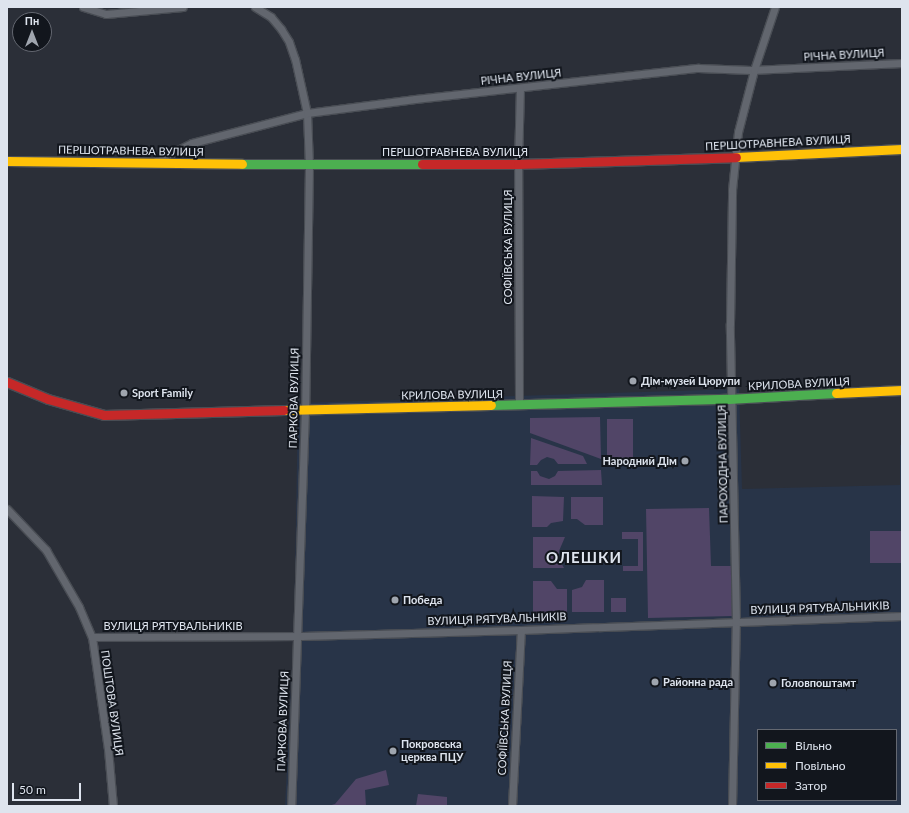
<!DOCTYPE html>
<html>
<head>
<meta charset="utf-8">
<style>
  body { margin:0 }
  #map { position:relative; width:909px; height:813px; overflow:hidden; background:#2b2f38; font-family:Lato,sans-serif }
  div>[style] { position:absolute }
  .built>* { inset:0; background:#283448 }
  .green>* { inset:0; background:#514567; transform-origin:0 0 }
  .roads { filter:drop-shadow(1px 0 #494d54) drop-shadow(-1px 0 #494d54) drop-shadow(0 1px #494d54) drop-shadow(0 -1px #494d54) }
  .street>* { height:7px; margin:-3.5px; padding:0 3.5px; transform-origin:3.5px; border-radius:3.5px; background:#62666e }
  .fast>* { height:9px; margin:-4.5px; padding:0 4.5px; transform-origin:4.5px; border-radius:4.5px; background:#4caf50 }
  .slow>* { height:9px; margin:-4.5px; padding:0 4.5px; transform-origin:4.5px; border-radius:4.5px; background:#ffc107 }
  .jam>* { height:9px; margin:-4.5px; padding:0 4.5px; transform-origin:4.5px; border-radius:4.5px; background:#c62828 }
  .dots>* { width:11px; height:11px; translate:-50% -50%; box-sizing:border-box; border:2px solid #12161d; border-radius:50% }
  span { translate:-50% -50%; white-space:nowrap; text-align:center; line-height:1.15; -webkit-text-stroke:4px #12161d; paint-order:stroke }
  .street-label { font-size:11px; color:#dee4ee }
  .poi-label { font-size:11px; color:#dee4ee; font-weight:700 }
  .left { translate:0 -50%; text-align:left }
  .right { translate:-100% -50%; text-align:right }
  .district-label { font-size:15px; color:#dee4ee; font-weight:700; letter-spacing:1px }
  .frame { position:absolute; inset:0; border:8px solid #dee4ee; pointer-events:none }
  .legend { position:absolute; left:757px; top:729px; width:140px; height:72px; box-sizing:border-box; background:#12161d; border:1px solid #646871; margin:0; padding:5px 7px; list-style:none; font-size:12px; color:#dee4ee }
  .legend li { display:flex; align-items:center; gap:8px; height:20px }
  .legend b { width:20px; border:1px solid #646871 }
  .north { position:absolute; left:12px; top:12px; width:40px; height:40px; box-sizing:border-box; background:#12161d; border:1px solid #646871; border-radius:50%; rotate:0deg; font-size:11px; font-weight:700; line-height:16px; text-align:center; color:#dee4ee }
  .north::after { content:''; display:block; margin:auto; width:14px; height:18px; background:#9fa5ae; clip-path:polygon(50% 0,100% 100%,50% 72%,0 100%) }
  .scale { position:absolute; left:12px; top:783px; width:69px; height:18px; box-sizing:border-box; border:2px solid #dee4ee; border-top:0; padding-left:5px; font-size:12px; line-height:14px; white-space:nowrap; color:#dee4ee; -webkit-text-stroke:3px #12161d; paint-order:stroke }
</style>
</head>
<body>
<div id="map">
  <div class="built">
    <i style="clip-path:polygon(evenodd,739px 389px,742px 489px,900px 485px,900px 445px,902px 445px,902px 806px,285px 806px,294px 632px,298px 403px,739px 389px,758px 730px,896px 730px,896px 800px,758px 800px,758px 730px)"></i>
  </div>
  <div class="green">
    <i style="clip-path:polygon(600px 417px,601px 459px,530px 433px,530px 418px)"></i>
    <i style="left:607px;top:419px;width:26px;height:45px"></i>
    <i style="clip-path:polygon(531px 438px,583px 456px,587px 464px,558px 464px,554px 459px,547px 457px,541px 460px,537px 465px,530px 465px)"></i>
    <i style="clip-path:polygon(601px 470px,602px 485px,531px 485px,531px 471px,537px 471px,540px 476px,549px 479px,555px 476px,558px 471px)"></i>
    <i style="clip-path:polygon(532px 496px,564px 497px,563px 521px,551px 523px,547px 527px,532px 527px)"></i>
    <i style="clip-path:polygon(571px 497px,603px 497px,603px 525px,585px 525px,577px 519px,571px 519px)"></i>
    <i style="clip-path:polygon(709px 508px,711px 566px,731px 566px,733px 616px,648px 618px,646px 509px)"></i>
    <i style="left:902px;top:531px;width:32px;height:32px;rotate:90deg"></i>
    <i style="clip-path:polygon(622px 532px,643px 532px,643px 571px,623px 571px,623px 566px,638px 566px,638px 539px,622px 539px)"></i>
    <i style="clip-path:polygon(533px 537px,565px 537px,559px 551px,559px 559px,564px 568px,533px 568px)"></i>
    <i style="clip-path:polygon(586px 580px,604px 580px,604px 612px,572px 612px,572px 590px,582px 587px)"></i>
    <i style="clip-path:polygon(533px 581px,551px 581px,557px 589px,567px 589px,567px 615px,533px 614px)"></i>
    <i style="left:611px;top:598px;width:15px;height:14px"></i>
    <i style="clip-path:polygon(386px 770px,389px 785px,365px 790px,366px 806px,328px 806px,335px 804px,356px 779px)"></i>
    <i style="clip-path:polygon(418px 794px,447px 797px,447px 806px,416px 806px)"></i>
  </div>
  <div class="roads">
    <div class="street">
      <i style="left:83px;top:7px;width:24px;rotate:17deg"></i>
      <i style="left:106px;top:14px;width:77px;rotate:-5.2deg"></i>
      <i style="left:255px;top:7px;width:19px;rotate:32deg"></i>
      <i style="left:271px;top:17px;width:16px;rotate:50deg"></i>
      <i style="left:281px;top:29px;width:15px;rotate:58deg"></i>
      <i style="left:289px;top:42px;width:18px;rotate:71deg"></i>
      <i style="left:295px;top:59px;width:55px;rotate:77.5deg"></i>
      <i style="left:307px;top:113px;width:52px;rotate:87.8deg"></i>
      <i style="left:309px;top:165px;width:245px;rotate:90.9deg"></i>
      <i style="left:305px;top:410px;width:396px;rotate:92deg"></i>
      <i style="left:154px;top:162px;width:42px;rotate:-26.6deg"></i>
      <i style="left:192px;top:143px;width:119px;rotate:-14.6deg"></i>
      <i style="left:307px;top:113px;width:109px;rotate:-7.4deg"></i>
      <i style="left:415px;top:99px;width:285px;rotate:-6.3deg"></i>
      <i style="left:698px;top:68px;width:53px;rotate:2.2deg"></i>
      <i style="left:751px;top:70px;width:151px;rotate:-2.7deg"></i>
      <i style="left:519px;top:405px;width:241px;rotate:-90.2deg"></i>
      <i style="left:518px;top:164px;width:76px;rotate:-88.5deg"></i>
      <i style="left:7px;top:509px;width:57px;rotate:46.4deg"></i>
      <i style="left:46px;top:550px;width:66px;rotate:59.9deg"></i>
      <i style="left:79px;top:607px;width:33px;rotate:67deg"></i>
      <i style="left:92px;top:637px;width:113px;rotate:81.9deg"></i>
      <i style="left:108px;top:749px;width:57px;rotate:85deg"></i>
      <i style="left:92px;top:637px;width:210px;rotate:-0.3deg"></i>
      <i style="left:302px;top:636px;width:219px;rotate:-1.6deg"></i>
      <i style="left:521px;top:630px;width:381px;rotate:-2.1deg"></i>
      <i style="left:512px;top:806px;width:176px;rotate:-87.1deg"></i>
      <i style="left:732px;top:806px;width:184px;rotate:-88.8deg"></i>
      <i style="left:736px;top:622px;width:298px;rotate:-91.2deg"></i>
      <i style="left:730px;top:324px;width:134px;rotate:-89.1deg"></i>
      <i style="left:732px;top:190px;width:58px;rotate:-84.1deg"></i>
      <i style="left:738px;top:132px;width:64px;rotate:-75.5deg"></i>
      <i style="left:754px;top:70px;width:66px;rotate:-71.6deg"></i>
    </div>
    <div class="fast">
      <i style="left:242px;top:164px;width:180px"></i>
      <i style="left:491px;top:405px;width:237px;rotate:-1.5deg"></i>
      <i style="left:728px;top:399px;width:108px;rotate:-3.2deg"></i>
    </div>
    <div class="slow">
      <i style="left:736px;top:157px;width:166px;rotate:-2.8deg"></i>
      <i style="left:7px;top:161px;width:235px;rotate:0.7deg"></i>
      <i style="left:836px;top:393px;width:66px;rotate:-2.6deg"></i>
      <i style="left:284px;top:410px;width:207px;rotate:-1.4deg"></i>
    </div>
    <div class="jam">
      <i style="left:422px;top:164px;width:96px"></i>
      <i style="left:518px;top:164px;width:218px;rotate:-1.8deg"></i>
      <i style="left:7px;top:382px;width:44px;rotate:22.5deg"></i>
      <i style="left:48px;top:399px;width:58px;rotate:15.9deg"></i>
      <i style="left:104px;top:415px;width:180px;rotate:-1.6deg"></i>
    </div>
  </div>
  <div class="dots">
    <i style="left:633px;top:381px;background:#9fa5ae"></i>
    <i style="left:124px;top:393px;background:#9fa5ae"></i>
    <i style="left:685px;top:461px;background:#9fa5ae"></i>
    <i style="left:395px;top:600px;background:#9fa5ae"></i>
    <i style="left:655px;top:682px;background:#9fa5ae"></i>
    <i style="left:773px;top:683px;background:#9fa5ae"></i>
    <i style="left:393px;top:751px;background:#9fa5ae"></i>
  </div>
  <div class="street-label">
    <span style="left:844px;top:55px;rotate:-3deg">РІЧНА ВУЛИЦЯ</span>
    <span style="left:521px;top:77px;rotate:-6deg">РІЧНА ВУЛИЦЯ</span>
    <span style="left:778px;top:143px;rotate:-3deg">ПЕРШОТРАВНЕВА ВУЛИЦЯ</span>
    <span style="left:131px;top:151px;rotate:1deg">ПЕРШОТРАВНЕВА ВУЛИЦЯ</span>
    <span style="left:455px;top:152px">ПЕРШОТРАВНЕВА ВУЛИЦЯ</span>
    <span style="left:508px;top:247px;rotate:-90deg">СОФІЇВСЬКА ВУЛИЦЯ</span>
    <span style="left:799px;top:384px;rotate:-3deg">КРИЛОВА ВУЛИЦЯ</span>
    <span style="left:452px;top:395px;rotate:-1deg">КРИЛОВА ВУЛИЦЯ</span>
    <span style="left:294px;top:398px;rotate:-89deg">ПАРКОВА ВУЛИЦЯ</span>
    <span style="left:723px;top:464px;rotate:-91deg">ПАРОХОДНА ВУЛИЦЯ</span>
    <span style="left:820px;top:608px;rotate:-2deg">ВУЛИЦЯ РЯТУВАЛЬНИКІВ</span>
    <span style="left:497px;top:619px;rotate:-2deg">ВУЛИЦЯ РЯТУВАЛЬНИКІВ</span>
    <span style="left:173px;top:626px">ВУЛИЦЯ РЯТУВАЛЬНИКІВ</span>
    <span style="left:112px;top:703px;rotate:82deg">ПОШТОВА ВУЛИЦЯ</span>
    <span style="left:505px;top:718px;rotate:-87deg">СОФІЇВСЬКА ВУЛИЦЯ</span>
    <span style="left:283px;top:721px;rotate:-88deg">ПАРКОВА ВУЛИЦЯ</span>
  </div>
  <div class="poi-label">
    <span class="left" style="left:641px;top:381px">Дім-музей Цюрупи</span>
    <span class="left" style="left:132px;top:393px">Sport Family</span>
    <span class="right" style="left:677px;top:461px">Народний Дім</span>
    <span class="left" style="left:403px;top:600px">Победа</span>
    <span class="left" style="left:663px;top:682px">Районна рада</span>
    <span class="left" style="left:781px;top:683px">Головпоштамт</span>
    <span class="left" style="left:401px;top:751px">Покровська<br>церква ПЦУ</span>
  </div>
  <div class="district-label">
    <span style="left:584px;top:558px">ОЛЕШКИ</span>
  </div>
  <div class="frame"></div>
  <ul class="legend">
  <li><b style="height:5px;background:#4caf50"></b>Вільно</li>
  <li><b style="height:5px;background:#ffc107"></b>Повільно</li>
  <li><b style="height:5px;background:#c62828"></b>Затор</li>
  </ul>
  <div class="north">Пн</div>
  <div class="scale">50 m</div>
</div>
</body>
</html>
